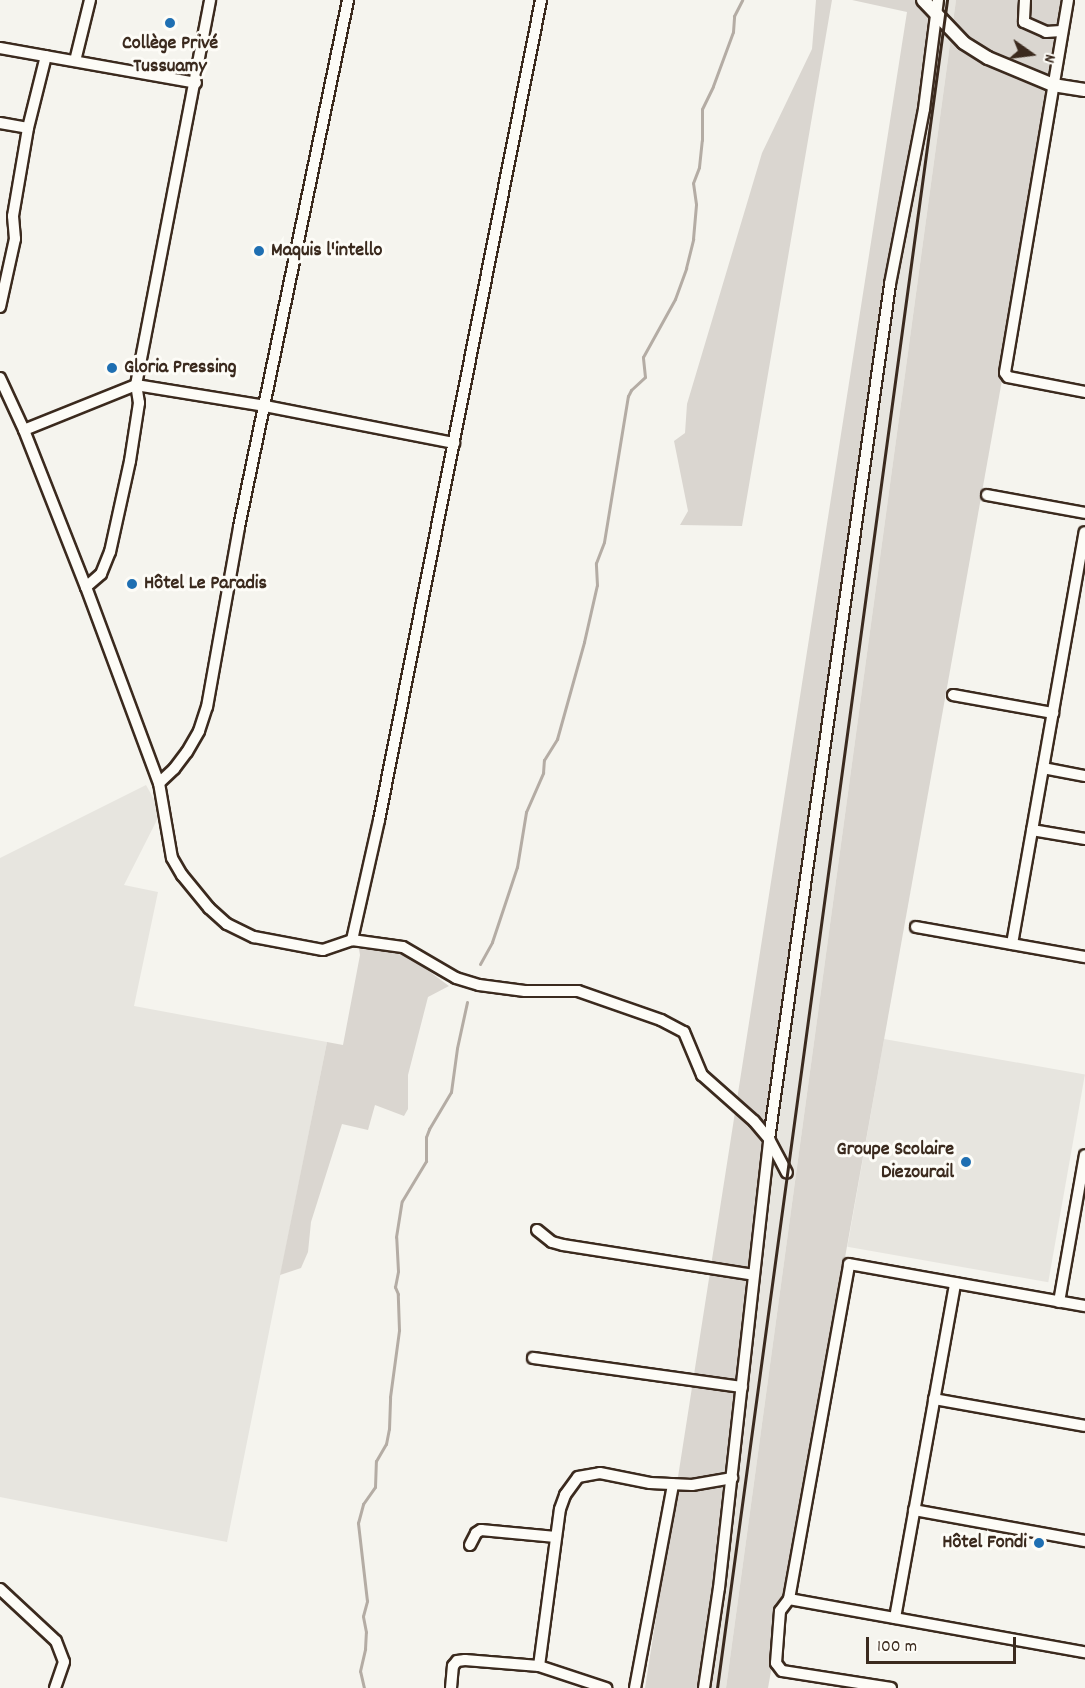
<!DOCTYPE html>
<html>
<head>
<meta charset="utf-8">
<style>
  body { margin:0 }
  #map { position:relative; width:1085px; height:1688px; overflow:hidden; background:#f5f4ee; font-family:Dekko,sans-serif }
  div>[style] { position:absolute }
  .built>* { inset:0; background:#e7e5df; transform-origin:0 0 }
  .green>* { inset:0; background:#dad6d0 }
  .stream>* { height:3px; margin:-1.5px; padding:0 1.5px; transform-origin:1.5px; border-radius:1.5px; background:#b4aca4 }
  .roads { filter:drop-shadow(2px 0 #3b2a1e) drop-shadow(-2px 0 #3b2a1e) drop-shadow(0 2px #3b2a1e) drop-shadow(0 -2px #3b2a1e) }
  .minor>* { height:10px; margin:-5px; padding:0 5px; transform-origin:5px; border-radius:5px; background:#fdfcf7 }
  .tertiary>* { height:12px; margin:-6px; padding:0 6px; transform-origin:6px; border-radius:6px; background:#fdfcf7 }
  .rail>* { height:3px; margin:-1.5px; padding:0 1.5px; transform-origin:1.5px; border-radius:1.5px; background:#3b2a1e }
  .dots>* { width:16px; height:16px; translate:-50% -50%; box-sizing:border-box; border:3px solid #fdfcf7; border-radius:50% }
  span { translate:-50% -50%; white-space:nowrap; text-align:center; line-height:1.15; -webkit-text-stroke:6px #fdfcf7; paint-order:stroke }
  .poi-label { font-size:20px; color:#3b2a1e; font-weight:700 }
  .left { translate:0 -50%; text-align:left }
  .right { translate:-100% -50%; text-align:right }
  .north { position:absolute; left:1001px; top:24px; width:60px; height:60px; -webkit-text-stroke:4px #fdfcf7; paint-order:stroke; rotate:104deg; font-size:16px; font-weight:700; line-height:24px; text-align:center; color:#3b2a1e }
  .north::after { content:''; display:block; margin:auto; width:21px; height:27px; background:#3b2a1e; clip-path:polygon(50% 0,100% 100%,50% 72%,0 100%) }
  .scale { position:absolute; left:866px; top:1637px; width:150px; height:27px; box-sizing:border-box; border:3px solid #3b2a1e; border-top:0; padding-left:8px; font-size:18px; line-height:21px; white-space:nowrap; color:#3b2a1e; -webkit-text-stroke:4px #fdfcf7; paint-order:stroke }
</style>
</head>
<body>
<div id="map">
  <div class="built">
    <i style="clip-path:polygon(935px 0,956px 0,726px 1688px,700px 1688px,865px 482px)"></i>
    <i style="clip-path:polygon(146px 785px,161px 812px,124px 885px,158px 892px,134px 1006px,327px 1042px,227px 1542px,0 1497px,0 858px)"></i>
    <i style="left:884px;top:1039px;width:204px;height:211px;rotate:10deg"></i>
  </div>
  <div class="green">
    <i style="clip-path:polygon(816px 0,832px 0,742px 526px,680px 525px,688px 511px,674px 441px,685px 433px,687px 404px,762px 153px,812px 49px)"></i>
    <i style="clip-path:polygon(852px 0,935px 0,865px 482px,700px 1688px,645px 1688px,907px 12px)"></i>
    <i style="clip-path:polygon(956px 0,1070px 0,768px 1688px,726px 1688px)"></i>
    <i style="clip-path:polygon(359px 949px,403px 952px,449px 986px,428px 997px,408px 1075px,408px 1109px,404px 1116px,375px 1105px,368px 1130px,342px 1124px,311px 1222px,308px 1252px,301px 1268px,280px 1275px,327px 1042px,343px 1045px,360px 955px)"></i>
  </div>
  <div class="stream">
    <i style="left:480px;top:964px;width:25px;rotate:-61deg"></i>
    <i style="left:492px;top:942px;width:79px;rotate:-71.6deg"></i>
    <i style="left:517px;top:867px;width:56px;rotate:-80.7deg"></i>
    <i style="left:526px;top:812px;width:43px;rotate:-66.4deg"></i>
    <i style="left:543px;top:773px;width:13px;rotate:-86deg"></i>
    <i style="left:544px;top:760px;width:25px;rotate:-58deg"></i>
    <i style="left:557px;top:739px;width:101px;rotate:-74.4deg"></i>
    <i style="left:584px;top:642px;width:58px;rotate:-77.2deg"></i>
    <i style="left:597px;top:585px;width:22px;rotate:-93deg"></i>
    <i style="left:596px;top:563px;width:22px;rotate:-69deg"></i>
    <i style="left:604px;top:542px;width:148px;rotate:-80.7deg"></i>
    <i style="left:628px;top:396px;width:7px;rotate:-63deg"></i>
    <i style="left:631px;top:390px;width:19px;rotate:-43deg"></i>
    <i style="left:645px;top:377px;width:20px;rotate:-96deg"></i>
    <i style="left:643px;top:357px;width:66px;rotate:-61.1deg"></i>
    <i style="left:675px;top:299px;width:33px;rotate:-70deg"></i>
    <i style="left:686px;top:268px;width:30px;rotate:-76deg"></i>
    <i style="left:693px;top:239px;width:35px;rotate:-85deg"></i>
    <i style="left:696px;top:204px;width:21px;rotate:-98deg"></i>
    <i style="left:693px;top:183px;width:17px;rotate:-69deg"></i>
    <i style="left:699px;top:167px;width:27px;rotate:-84deg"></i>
    <i style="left:702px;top:140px;width:31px;rotate:-90deg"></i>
    <i style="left:702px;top:109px;width:25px;rotate:-64deg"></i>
    <i style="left:713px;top:86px;width:58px;rotate:-69.7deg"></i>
    <i style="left:733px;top:32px;width:16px;rotate:-86deg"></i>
    <i style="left:734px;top:16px;width:18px;rotate:-63deg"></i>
    <i style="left:364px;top:1688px;width:17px;rotate:-103deg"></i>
    <i style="left:360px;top:1671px;width:23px;rotate:-77deg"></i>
    <i style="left:365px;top:1649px;width:17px;rotate:-87deg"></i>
    <i style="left:366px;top:1632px;width:16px;rotate:-101deg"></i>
    <i style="left:363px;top:1616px;width:16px;rotate:-75deg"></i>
    <i style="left:367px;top:1601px;width:79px;rotate:-96.6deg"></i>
    <i style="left:358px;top:1523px;width:20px;rotate:-75deg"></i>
    <i style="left:363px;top:1504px;width:21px;rotate:-55deg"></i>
    <i style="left:375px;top:1487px;width:26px;rotate:-88deg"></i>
    <i style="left:376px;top:1461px;width:20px;rotate:-60deg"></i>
    <i style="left:386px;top:1444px;width:15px;rotate:-79deg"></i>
    <i style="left:389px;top:1429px;width:32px;rotate:-88deg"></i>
    <i style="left:390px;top:1397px;width:68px;rotate:-82.3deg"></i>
    <i style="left:399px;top:1330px;width:36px;rotate:-92deg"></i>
    <i style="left:398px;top:1294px;width:8px;rotate:-113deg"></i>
    <i style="left:395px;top:1287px;width:16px;rotate:-79deg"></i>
    <i style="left:398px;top:1271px;width:34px;rotate:-93deg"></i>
    <i style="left:396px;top:1237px;width:36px;rotate:-81deg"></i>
    <i style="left:402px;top:1201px;width:47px;rotate:-59deg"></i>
    <i style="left:426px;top:1161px;width:24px;rotate:-90deg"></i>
    <i style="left:426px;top:1137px;width:9px;rotate:-69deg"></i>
    <i style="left:429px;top:1129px;width:43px;rotate:-59.3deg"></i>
    <i style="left:451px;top:1092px;width:44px;rotate:-82.2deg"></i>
    <i style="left:457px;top:1048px;width:47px;rotate:-77.7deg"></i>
  </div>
  <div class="roads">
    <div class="minor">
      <i style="left:1025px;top:0;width:22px;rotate:93deg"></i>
      <i style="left:1024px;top:22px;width:24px;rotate:24deg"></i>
      <i style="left:1046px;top:32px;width:15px;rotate:-4deg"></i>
      <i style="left:1068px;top:0;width:378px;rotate:99.6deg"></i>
      <i style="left:1005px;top:373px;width:5px;rotate:53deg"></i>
      <i style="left:1008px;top:377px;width:78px;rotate:11deg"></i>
      <i style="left:0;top:48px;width:199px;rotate:10.1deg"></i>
      <i style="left:75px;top:61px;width:63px;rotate:-76.2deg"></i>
      <i style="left:0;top:123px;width:28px;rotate:10deg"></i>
      <i style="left:0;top:307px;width:70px;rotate:-77.6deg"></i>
      <i style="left:15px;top:239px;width:23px;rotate:-95deg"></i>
      <i style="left:13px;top:216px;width:89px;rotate:-80.3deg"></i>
      <i style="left:28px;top:128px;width:74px;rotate:-76deg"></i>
      <i style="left:0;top:378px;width:57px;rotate:65.2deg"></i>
      <i style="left:24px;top:430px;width:169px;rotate:68.5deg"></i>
      <i style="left:86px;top:587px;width:209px;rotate:69.6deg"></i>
      <i style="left:159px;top:783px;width:76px;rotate:80.2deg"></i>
      <i style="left:172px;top:858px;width:20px;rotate:60deg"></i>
      <i style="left:182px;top:875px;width:43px;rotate:50.7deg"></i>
      <i style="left:209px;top:908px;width:24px;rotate:42deg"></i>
      <i style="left:227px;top:924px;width:30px;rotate:26deg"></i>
      <i style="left:254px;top:937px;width:70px;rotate:10.7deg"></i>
      <i style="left:323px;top:950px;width:31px;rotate:-19deg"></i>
      <i style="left:352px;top:940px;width:51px;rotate:7.8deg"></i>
      <i style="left:403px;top:947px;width:61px;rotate:30.3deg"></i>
      <i style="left:456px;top:978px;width:24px;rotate:17deg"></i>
      <i style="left:479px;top:985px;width:46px;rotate:7.4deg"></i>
      <i style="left:525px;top:991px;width:53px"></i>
      <i style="left:578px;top:991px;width:88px;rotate:19.3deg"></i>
      <i style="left:661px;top:1020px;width:26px;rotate:28deg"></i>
      <i style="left:684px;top:1032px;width:47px;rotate:67.3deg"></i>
      <i style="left:702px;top:1075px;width:69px;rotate:41.5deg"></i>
      <i style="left:754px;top:1121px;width:23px;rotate:50deg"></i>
      <i style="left:769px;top:1139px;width:38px;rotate:62deg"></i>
      <i style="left:24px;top:430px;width:121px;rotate:-21.9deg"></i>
      <i style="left:136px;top:385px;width:131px;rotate:9.2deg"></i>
      <i style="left:265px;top:406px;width:193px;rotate:11.1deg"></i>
      <i style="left:987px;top:495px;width:100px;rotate:10.4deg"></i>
      <i style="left:86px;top:587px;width:20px;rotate:-41deg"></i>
      <i style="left:101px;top:574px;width:24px;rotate:-68deg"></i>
      <i style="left:110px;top:552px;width:93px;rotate:-77.6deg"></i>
      <i style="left:130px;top:461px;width:59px;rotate:-81.2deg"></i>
      <i style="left:139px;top:403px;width:18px;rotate:-99deg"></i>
      <i style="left:136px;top:385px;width:392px;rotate:-79.1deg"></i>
      <i style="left:953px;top:695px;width:102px;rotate:10.2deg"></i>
      <i style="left:1043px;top:768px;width:43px;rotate:10.8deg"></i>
      <i style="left:159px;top:783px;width:21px;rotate:-43deg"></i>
      <i style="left:174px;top:769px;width:21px;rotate:-53deg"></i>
      <i style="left:187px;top:752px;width:24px;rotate:-60deg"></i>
      <i style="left:199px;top:731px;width:25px;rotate:-72deg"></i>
      <i style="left:207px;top:707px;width:183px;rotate:-79.9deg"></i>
      <i style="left:239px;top:527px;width:538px;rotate:-78.31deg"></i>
      <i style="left:1032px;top:830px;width:54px;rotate:9.6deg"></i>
      <i style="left:916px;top:927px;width:172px;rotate:10.1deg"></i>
      <i style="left:352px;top:940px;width:123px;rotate:-77.3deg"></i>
      <i style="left:379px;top:820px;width:836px;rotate:-78.82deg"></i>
      <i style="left:1012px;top:944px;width:418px;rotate:-80deg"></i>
      <i style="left:537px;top:1230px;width:19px;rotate:39deg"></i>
      <i style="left:552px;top:1242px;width:11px;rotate:15deg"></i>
      <i style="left:563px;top:1245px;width:193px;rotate:8.9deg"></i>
      <i style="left:1059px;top:1302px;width:149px;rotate:-80deg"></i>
      <i style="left:533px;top:1358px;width:211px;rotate:7.9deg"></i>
      <i style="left:934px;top:1399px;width:153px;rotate:10.1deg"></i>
      <i style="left:914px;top:1510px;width:174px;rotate:10.3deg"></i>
      <i style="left:470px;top:1545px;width:13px;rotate:-63deg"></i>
      <i style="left:476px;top:1533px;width:6px;rotate:-31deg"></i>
      <i style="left:481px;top:1530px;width:75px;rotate:5.3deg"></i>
      <i style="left:0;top:1589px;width:76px;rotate:42.9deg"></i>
      <i style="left:56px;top:1641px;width:22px;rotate:69deg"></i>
      <i style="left:64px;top:1662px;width:28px;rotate:109deg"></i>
      <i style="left:789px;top:1599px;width:301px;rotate:10.2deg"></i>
      <i style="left:895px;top:1618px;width:340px;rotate:-79.8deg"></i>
      <i style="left:539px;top:1666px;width:158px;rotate:-82.4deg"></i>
      <i style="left:560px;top:1509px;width:15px;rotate:-70deg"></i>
      <i style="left:565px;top:1495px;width:22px;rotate:-54deg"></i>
      <i style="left:578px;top:1477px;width:22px;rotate:-10deg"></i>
      <i style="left:600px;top:1473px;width:51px;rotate:11.3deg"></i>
      <i style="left:650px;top:1483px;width:42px;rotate:2.7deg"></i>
      <i style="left:692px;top:1485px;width:41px;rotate:-9.9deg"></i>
      <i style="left:451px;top:1688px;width:22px;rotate:-85deg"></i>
      <i style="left:453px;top:1666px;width:6px;rotate:-51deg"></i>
      <i style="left:457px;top:1661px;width:8px;rotate:-7deg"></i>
      <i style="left:465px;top:1660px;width:74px;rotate:4.6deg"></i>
      <i style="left:539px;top:1666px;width:71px;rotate:18.2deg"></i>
      <i style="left:635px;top:1688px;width:207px;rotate:-79.4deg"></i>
      <i style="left:704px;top:1688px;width:101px;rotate:-81.5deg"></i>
      <i style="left:719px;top:1588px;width:452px;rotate:-83.6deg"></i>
      <i style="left:769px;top:1139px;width:864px;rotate:-81.94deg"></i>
      <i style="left:890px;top:284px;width:178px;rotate:-79deg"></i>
      <i style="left:924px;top:109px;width:110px;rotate:-82.7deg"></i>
      <i style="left:891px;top:1688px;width:110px;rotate:-171.1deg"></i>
      <i style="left:782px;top:1671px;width:10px;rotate:-127deg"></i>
      <i style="left:776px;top:1663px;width:52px;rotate:-85.6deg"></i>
      <i style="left:780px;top:1611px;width:15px;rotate:-53deg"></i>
      <i style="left:789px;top:1599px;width:340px;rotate:-79.8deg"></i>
      <i style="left:849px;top:1264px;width:240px;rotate:10.1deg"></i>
    </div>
    <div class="tertiary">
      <i style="left:923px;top:0;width:59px;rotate:46.4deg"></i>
      <i style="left:964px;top:43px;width:28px;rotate:32deg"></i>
      <i style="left:988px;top:58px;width:70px;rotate:22.6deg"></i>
      <i style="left:1053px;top:85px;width:32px;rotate:9deg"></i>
    </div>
  </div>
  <div class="rail">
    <i style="left:717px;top:1688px;width:1704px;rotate:-82.24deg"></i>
  </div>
  <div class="dots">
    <i style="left:170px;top:23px;background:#1f6fb2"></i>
    <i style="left:259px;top:251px;background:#1f6fb2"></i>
    <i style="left:112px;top:368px;background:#1f6fb2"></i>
    <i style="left:132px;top:584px;background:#1f6fb2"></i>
    <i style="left:966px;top:1162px;background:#1f6fb2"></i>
    <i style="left:1039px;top:1543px;background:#1f6fb2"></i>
  </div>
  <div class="poi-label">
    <span style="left:170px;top:56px">Collège Privé<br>Tussuamy</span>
    <span class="left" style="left:271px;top:251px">Maquis l'intello</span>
    <span class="left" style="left:124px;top:368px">Gloria Pressing</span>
    <span class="left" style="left:144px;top:584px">Hôtel Le Paradis</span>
    <span class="right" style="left:954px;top:1162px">Groupe Scolaire<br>Diezourail</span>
    <span class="right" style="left:1027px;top:1543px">Hôtel Fondi</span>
  </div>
  <div class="north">N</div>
  <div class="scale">100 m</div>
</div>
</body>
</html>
